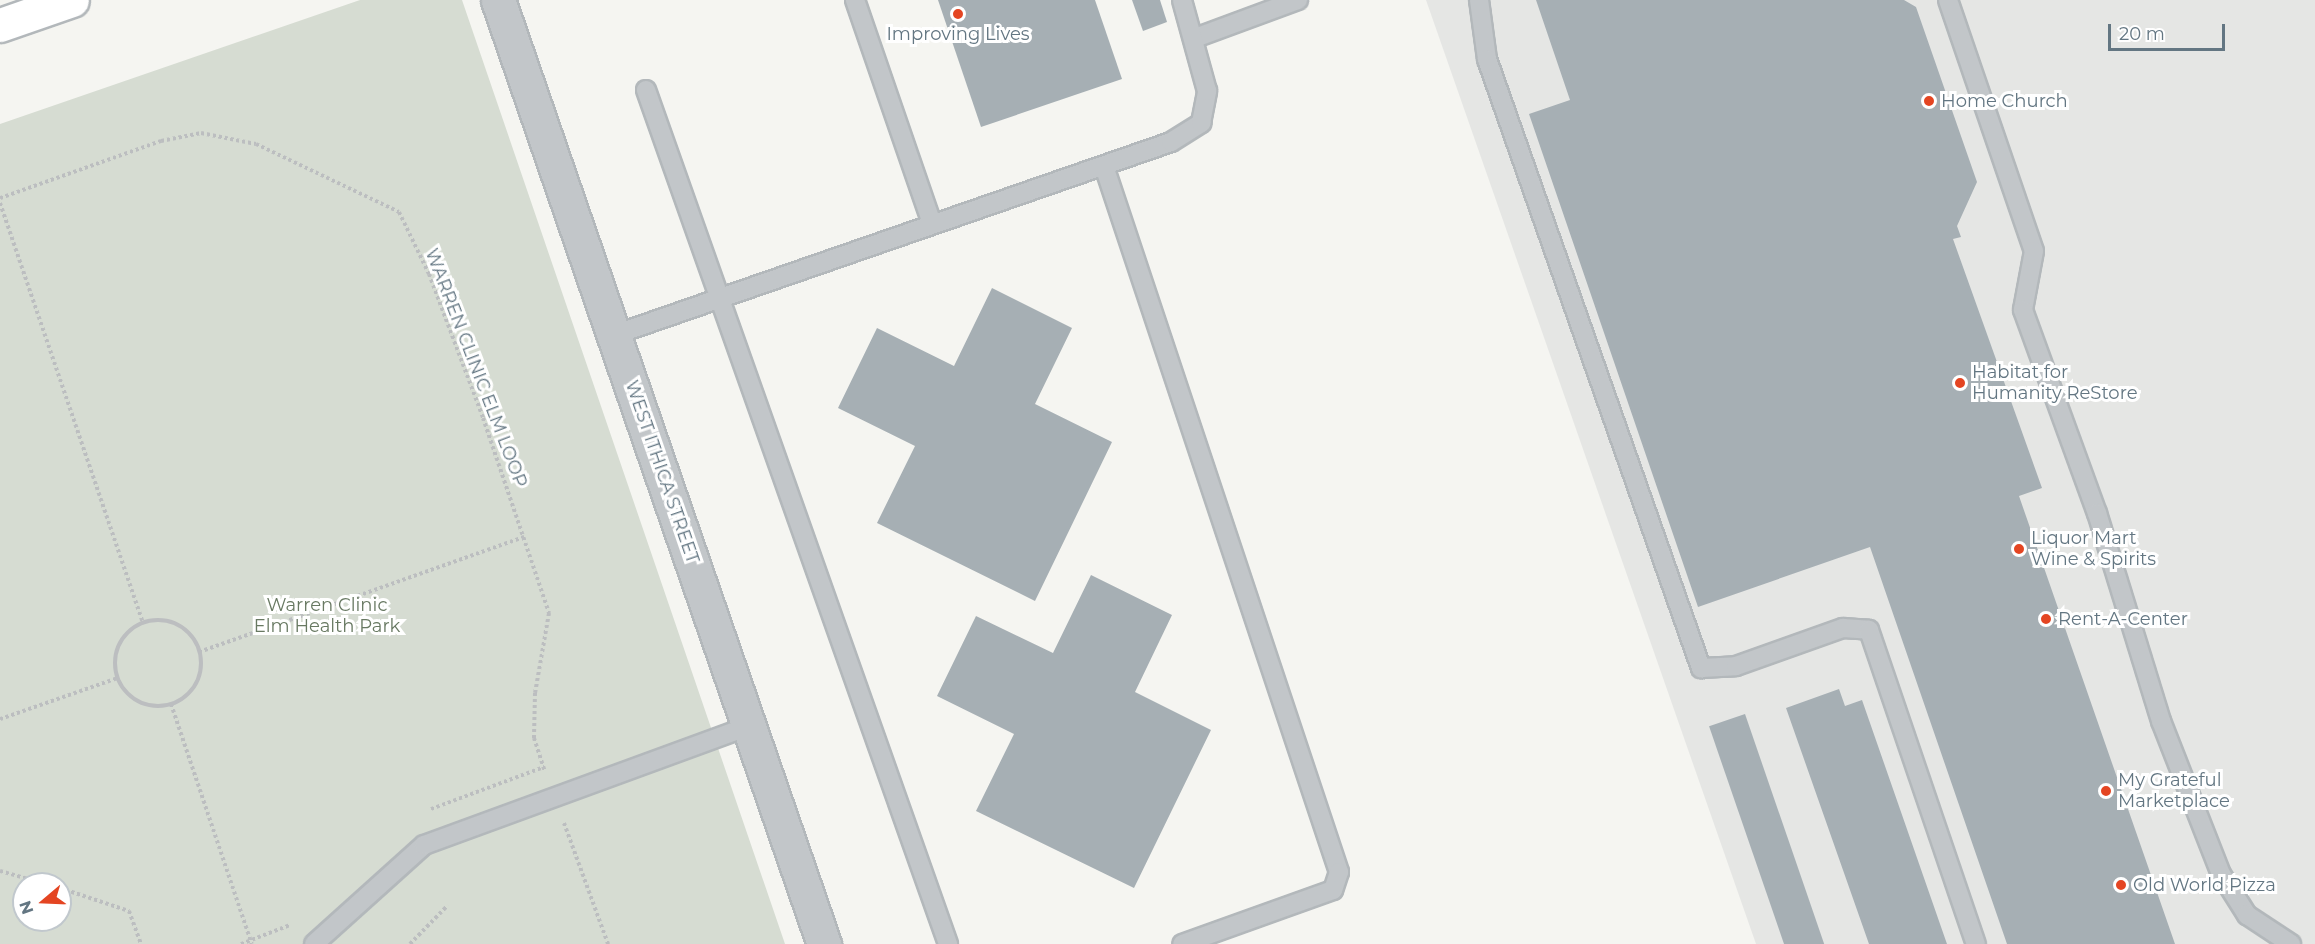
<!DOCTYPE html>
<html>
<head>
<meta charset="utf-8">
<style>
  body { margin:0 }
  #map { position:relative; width:2315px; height:944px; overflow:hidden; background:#f5f5f1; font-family:Montserrat,sans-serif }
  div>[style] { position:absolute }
  .built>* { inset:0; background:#e5e6e4 }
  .green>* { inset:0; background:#d6dcd2 }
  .building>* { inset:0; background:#a6afb4; transform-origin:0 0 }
  .path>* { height:4px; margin-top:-2px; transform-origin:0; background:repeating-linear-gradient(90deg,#bcbec0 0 3px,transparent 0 6px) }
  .path>.ring { margin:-2px; padding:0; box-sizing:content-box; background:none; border:4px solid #bcbec0; border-radius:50% }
  .roads { filter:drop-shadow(2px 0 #b3b8bb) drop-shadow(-2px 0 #b3b8bb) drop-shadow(0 2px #b3b8bb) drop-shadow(0 -2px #b3b8bb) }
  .lane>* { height:18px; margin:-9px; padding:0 9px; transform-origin:9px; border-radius:9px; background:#c2c6c9 }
  .street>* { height:33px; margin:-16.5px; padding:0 16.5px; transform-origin:16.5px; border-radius:16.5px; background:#c2c6c9 }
  .primary>* { height:33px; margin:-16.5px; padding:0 16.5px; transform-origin:16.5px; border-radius:16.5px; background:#fff }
  .dots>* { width:16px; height:16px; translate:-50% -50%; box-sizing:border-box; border:3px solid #fff; border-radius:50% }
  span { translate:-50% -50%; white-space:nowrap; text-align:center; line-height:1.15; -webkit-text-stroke:6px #fff; paint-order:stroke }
  .poi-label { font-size:18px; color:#637682 }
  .left { translate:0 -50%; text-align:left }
  .street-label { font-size:18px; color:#637682 }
  .park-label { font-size:18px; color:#687962 }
  .north { position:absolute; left:12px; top:872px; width:60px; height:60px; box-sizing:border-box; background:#fff; border:2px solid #c1c8cd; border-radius:50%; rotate:251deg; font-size:16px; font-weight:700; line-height:24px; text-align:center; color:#637682 }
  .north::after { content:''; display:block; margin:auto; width:21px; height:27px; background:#e44522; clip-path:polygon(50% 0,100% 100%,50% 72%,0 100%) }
  .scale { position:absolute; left:2108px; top:24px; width:117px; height:27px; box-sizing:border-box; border:3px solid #637682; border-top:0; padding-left:8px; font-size:18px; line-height:21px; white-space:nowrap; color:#637682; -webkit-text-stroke:4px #fff; paint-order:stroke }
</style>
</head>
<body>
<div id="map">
  <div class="built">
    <i style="clip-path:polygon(1426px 0,2315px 0,2315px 944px,1756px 944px)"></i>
  </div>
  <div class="green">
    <i style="clip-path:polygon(evenodd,360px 0,462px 0,785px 944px,0 944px,0 124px,360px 0,24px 884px,60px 884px,60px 920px,24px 920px,24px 884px)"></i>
  </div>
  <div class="building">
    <i style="clip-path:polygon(938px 0,1095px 0,1122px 79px,981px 127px)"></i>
    <i style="clip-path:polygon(1132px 0,1160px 0,1167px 22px,1143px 31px)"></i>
    <i style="clip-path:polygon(1536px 0,1904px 0,1916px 7px,1977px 182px,1957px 226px,1961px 237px,1953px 239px,2042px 488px,2019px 496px,2175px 944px,2007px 944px,1870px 547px,1698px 607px,1529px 114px,1570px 100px)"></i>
    <i style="clip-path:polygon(992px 288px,1072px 328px,1035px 404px,1112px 442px,1035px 601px,877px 523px,915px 446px,838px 408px,877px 328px,954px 366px)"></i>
    <i style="clip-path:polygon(1091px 575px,1172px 615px,1135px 692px,1211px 730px,1134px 888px,976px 811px,1014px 734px,937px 696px,976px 616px,1053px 653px)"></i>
    <i style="clip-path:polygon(1839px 689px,1845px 706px,1862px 700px,1947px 944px,1869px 944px,1786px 708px)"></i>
    <i style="left:1745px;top:714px;width:244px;height:38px;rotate:71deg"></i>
  </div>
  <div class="path">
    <i style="left:0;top:198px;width:171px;rotate:-19.5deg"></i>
    <i style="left:161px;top:141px;width:41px;rotate:-11.3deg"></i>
    <i style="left:201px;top:133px;width:56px;rotate:11.3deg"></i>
    <i style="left:256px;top:144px;width:158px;rotate:25.4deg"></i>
    <i style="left:399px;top:212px;width:69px;rotate:64.2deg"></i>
    <i style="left:429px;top:274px;width:154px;rotate:69.4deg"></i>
    <i style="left:483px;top:418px;width:206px;rotate:71.3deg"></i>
    <i style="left:549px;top:613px;width:81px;rotate:99.9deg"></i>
    <i style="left:535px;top:693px;width:45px;rotate:91.3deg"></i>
    <i style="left:534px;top:738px;width:35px;rotate:72deg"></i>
    <i style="left:0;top:203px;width:445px;rotate:71.2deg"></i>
    <i class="ring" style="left:115px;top:620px;width:82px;height:82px"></i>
    <i style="left:199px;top:652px;width:345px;rotate:-19.5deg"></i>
    <i style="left:171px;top:704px;width:253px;rotate:71.4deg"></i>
    <i style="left:0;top:719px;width:125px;rotate:-19.2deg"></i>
    <i style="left:431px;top:809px;width:121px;rotate:-20.4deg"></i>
    <i style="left:564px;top:823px;width:129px;rotate:70deg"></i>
    <i style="left:0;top:871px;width:48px;rotate:15.8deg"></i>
    <i style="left:60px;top:888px;width:73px;rotate:18.4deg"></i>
    <i style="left:129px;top:911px;width:35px;rotate:70deg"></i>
    <i style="left:241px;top:944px;width:53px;rotate:-21.2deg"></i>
    <i style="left:410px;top:944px;width:54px;rotate:-45.7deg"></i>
  </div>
  <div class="roads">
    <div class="lane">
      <i style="left:855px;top:0;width:237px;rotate:71deg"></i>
      <i style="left:1479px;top:0;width:60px;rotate:82.3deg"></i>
      <i style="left:1487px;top:59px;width:646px;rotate:70.64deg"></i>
      <i style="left:1701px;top:668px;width:35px;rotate:-3deg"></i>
      <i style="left:1736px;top:666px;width:114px;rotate:-19.6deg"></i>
      <i style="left:1843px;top:628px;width:26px;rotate:4deg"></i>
      <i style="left:1869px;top:630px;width:332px;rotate:71.2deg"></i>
      <i style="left:1948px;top:0;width:265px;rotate:71.1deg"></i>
      <i style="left:2034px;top:251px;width:60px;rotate:100.6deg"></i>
      <i style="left:2023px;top:310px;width:216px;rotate:70deg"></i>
      <i style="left:2097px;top:513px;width:218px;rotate:72.9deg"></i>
      <i style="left:2161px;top:721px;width:164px;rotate:68.6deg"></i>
      <i style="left:2221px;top:874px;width:49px;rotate:57.6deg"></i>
      <i style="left:2247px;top:915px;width:53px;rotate:33.4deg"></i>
      <i style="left:1195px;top:38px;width:110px;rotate:-20.3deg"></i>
      <i style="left:646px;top:90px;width:906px;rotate:70.52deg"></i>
      <i style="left:1104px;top:166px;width:744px;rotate:71.59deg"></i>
      <i style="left:1339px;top:872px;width:19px;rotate:108deg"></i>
      <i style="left:1333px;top:890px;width:160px;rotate:160.3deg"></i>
      <i style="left:614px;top:335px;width:589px;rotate:-19.11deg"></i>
      <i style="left:1171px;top:142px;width:36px;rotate:-32deg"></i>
      <i style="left:1201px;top:123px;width:33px;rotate:-79deg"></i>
      <i style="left:1207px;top:91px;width:94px;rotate:-105.4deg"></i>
      <i style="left:314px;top:944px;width:148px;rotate:-42deg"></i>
      <i style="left:424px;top:845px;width:347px;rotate:-20.1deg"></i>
    </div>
    <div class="street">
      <i style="left:498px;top:0;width:999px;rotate:70.95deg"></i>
    </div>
    <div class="primary">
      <i style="left:0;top:25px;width:76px;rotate:-19.1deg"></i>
    </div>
  </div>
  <div class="dots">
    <i style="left:958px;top:14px;background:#e44522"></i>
    <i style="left:1929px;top:101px;background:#e44522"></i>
    <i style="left:1960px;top:383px;background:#e44522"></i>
    <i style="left:2019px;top:549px;background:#e44522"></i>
    <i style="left:2046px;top:619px;background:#e44522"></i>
    <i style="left:2106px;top:791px;background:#e44522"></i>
    <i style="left:2121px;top:885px;background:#e44522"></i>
  </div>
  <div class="poi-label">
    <span style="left:958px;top:34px">Improving Lives</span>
    <span class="left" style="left:1941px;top:101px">Home Church</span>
    <span class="left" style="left:1972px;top:383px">Habitat for<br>Humanity ReStore</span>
    <span class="left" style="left:2031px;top:549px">Liquor Mart<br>Wine &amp; Spirits</span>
    <span class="left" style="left:2058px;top:619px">Rent-A-Center</span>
    <span class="left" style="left:2118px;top:791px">My Grateful<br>Marketplace</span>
    <span class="left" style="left:2133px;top:885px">Old World Pizza</span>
  </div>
  <div class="street-label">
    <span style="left:476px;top:368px;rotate:69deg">WARREN CLINIC ELM LOOP</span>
    <span style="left:662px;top:472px;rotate:71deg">WEST ITHICA STREET</span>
  </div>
  <div class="park-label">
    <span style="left:327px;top:616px">Warren Clinic<br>Elm Health Park</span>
  </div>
  <div class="north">N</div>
  <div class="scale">20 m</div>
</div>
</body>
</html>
